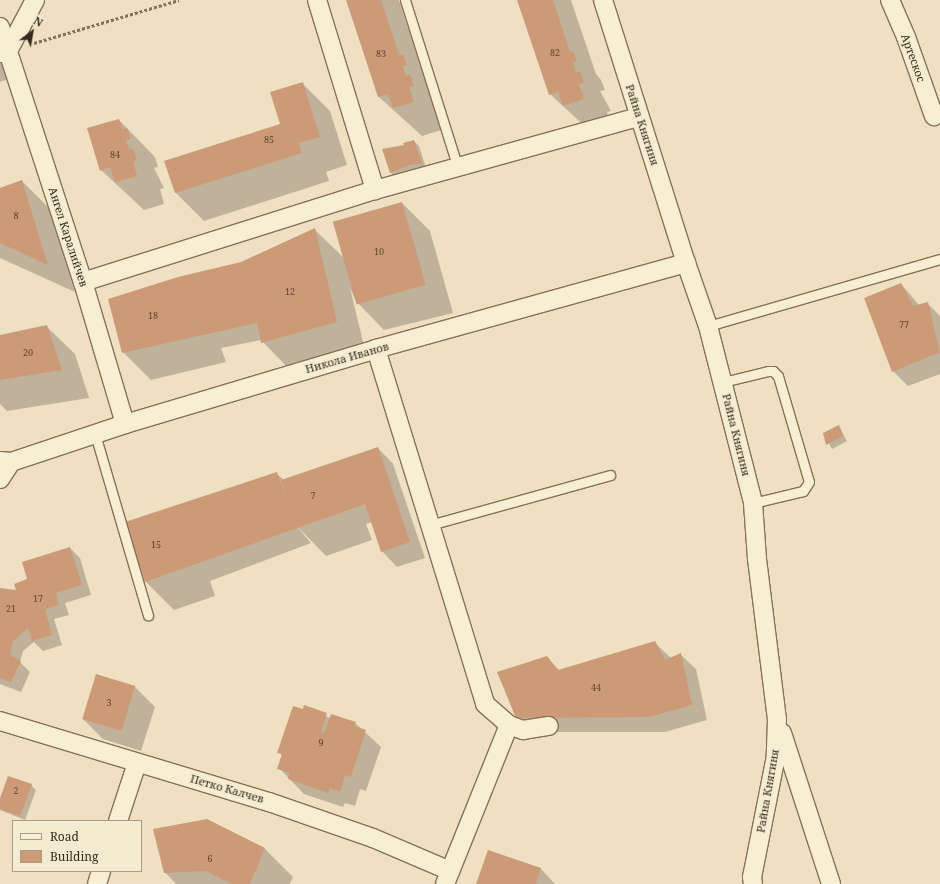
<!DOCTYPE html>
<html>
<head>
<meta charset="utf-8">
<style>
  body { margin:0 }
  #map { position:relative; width:940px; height:884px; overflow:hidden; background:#eee0c1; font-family:"Noto Serif",serif }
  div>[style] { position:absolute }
  .shadow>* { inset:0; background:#0003; transform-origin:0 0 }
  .building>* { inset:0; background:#cc9a77; transform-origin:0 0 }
  .path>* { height:2.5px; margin-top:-1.25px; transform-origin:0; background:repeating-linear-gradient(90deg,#877159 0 3px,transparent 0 5px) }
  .roads { filter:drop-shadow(1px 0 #877159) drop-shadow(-1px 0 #877159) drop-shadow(0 1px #877159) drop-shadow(0 -1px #877159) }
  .service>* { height:9px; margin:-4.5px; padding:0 4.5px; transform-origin:4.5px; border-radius:4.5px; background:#f8eed4 }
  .minor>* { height:18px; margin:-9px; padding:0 9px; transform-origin:9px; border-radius:9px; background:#f8eed4 }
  span { translate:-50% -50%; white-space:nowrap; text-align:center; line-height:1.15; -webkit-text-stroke:4px #f5ebd0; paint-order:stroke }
  .number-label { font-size:9px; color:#5c4534 }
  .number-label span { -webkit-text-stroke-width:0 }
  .street-label { font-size:11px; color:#36291d }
  .legend { position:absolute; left:12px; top:820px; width:130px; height:52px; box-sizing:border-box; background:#f5ebd0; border:1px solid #a99d88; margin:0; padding:5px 7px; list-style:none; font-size:12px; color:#36291d }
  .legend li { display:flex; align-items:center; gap:8px; height:20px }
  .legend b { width:20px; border:1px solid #a99d88 }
  .north { position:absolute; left:12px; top:12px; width:40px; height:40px; -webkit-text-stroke:3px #f5ebd0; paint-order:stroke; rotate:31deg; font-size:11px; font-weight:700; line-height:16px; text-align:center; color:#36291d }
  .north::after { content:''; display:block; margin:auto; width:14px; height:18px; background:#36291d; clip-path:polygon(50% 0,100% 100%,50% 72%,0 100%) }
</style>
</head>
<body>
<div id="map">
  <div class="shadow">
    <i style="clip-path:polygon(347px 0,399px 0,441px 130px,422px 136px,379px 97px)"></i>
    <i style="clip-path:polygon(518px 0,571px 0,596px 74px,601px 80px,605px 90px,600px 91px,611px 111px,607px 112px,612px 127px,592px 133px,550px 94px)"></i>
    <i style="clip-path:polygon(0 20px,17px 76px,0 82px)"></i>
    <i style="clip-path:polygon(302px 83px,330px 111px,347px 165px,326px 172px,329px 181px,204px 221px,176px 193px,165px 161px,281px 125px)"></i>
    <i style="clip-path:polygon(119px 120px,155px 157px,158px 167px,154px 168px,164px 188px,160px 189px,164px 204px,144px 210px,101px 170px)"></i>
    <i style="clip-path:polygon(414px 141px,419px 146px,426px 168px,395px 177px,390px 172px,405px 146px)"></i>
    <i style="clip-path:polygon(22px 181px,50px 209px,75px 292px,0 258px,0 189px)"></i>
    <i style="clip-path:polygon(402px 203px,430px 231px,453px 313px,384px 330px,356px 301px,350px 288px,365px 350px,290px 370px,261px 340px,221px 348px,226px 362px,151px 380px,123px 352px,241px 263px,315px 230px,344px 258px)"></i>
    <i style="clip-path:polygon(901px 284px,919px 305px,927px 303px,940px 316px,940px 374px,908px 386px,893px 371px)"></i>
    <i style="clip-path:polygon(46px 326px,75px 354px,89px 398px,7px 411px,0 404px,0 336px)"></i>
    <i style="left:839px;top:426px;width:17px;height:17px;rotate:62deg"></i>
    <i style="clip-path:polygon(378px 448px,393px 464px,425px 558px,397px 567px,382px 551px,372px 522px,366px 524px,372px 540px,326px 556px,295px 524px,311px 543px,210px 581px,215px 596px,174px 610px,146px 582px,126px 523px,276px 473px,284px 480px)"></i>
    <i style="clip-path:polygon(70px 548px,80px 558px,91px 595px,65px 603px,69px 615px,54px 619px,62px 645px,43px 651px,34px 642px,23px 651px,20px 662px,30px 672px,21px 692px,0 684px,0 589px,18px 591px)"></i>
    <i style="clip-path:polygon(655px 643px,671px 658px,680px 654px,696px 669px,707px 720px,665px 732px,533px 732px,517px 717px,546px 657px,560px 671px)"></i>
    <i style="clip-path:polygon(97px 675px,135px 687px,155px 707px,141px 751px,103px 739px,83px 719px)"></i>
    <i style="clip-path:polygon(304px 707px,330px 718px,355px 723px,381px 747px,366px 791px,360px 789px,355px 806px,345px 803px,343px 807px,304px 794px,279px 768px,282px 756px,279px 752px)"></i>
    <i style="clip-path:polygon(31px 785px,36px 790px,25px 820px,0 810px,0 801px)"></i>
    <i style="clip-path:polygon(207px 820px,265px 849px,293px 877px,290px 884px,176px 884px,165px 872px)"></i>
    <i style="clip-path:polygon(488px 851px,541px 869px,555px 884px,477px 884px)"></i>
  </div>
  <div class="building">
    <i style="clip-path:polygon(346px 0,381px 0,399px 55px,403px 54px,407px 65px,403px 66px,406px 76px,410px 74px,414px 86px,409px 87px,414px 102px,393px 108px,388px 94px,378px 97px)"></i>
    <i style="clip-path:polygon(517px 0,553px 0,570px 52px,573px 51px,577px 61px,573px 63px,576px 73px,580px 71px,584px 83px,579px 84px,584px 99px,563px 106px,558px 92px,549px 95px)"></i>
    <i style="clip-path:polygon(303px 82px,320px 137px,299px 143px,302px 153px,175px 193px,164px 161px,280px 124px,270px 92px)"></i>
    <i style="clip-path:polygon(119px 119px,123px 129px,127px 128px,131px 139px,126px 140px,129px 150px,133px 149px,137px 160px,133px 161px,137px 176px,115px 182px,110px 167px,100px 171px,87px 128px)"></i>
    <i style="clip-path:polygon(414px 140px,422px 163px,410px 165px,390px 173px,382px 149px,404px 145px,403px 143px)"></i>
    <i style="clip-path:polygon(22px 180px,48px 265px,0 243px,0 188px)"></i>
    <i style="left:402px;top:202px;width:86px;height:72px;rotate:74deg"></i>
    <i style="clip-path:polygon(315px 228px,337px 322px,261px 343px,257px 323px,122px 353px,108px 299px,178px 277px,241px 262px)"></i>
    <i style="clip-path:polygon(901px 283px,913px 306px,928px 302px,940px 352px,892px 372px,864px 298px)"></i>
    <i style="clip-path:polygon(47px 325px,62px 370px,0 380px,0 335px)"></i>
    <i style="clip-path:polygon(839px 425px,843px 436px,826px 445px,823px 433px)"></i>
    <i style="clip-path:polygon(378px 447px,410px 542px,381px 552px,365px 504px,145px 582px,125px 522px,277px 472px,288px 502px,281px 480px)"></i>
    <i style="clip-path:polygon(70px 547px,82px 585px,56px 593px,59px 605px,45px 609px,52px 635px,32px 641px,28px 628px,13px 641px,10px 655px,21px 661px,11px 682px,0 678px,0 588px,16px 590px,14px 584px,27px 579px,22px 562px)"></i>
    <i style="clip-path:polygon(655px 641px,665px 660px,681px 653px,692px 705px,649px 717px,516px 718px,497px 672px,547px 656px,558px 670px)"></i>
    <i style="left:96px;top:674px;width:41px;height:47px;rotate:17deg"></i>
    <i style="clip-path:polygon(304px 705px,327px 713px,321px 732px,324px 733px,331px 714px,356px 722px,354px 726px,366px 730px,351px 777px,345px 775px,340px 792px,330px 788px,328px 793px,288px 779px,290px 773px,277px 769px,282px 754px,277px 753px,293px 706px,303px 709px)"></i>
    <i style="clip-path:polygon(8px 776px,32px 784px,20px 816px,0 809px,0 798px)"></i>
    <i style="clip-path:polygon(207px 819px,265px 848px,250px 884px,231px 884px,206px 871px,164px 873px,153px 829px)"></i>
    <i style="clip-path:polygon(488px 850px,541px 868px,536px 884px,476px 884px)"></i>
  </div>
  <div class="path">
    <i style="left:34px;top:43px;width:151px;rotate:-16.5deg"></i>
  </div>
  <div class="roads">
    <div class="service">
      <i style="left:405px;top:0;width:176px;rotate:72.5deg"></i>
      <i style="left:708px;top:326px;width:241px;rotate:-16.1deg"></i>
      <i style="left:723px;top:382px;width:46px;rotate:-13.7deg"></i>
      <i style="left:768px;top:371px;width:5px"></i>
      <i style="left:773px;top:371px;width:7px;rotate:45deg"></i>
      <i style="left:778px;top:376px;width:110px;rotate:73.7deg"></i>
      <i style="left:809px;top:482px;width:11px;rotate:124deg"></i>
      <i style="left:803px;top:491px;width:51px;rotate:166.5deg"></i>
      <i style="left:95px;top:434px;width:189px;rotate:73.7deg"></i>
      <i style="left:430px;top:525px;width:187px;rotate:-15.5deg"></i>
    </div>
    <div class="minor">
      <i style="left:317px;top:0;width:199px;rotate:73deg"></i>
      <i style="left:603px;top:0;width:276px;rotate:72.5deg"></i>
      <i style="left:686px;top:263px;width:67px;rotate:70.8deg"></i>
      <i style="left:708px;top:326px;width:183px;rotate:75.7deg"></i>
      <i style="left:753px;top:503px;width:56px;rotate:85.9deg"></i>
      <i style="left:757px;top:559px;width:161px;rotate:82.9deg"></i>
      <i style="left:777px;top:719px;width:37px;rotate:92deg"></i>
      <i style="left:776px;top:756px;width:123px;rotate:101.2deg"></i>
      <i style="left:752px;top:877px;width:7px;rotate:82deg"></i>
      <i style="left:890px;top:0;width:40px;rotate:66.6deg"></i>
      <i style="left:906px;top:37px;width:84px;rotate:70.5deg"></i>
      <i style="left:0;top:27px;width:268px;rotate:72deg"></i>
      <i style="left:83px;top:282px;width:148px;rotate:73.5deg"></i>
      <i style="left:1px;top:53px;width:7px;rotate:-16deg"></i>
      <i style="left:8px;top:51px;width:58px;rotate:-62.1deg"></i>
      <i style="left:83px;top:282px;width:306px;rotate:-17.5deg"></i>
      <i style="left:375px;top:190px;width:274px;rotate:-15.5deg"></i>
      <i style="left:376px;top:349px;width:371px;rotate:72.9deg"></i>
      <i style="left:485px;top:704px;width:32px;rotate:41deg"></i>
      <i style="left:509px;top:725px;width:15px;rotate:20deg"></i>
      <i style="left:523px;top:730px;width:26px;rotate:-9deg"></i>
      <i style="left:0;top:461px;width:11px;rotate:5deg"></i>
      <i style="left:11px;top:462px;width:120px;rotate:-18.4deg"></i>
      <i style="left:125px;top:424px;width:262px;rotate:-16.6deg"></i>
      <i style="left:376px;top:349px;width:322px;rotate:-15.5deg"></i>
      <i style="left:0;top:479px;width:20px;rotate:-57deg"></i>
      <i style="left:0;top:721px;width:281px;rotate:16.8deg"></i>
      <i style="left:269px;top:802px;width:110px;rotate:19.1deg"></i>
      <i style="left:373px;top:838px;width:84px;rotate:23.2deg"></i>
      <i style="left:782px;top:733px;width:159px;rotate:72deg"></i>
      <i style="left:118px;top:821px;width:61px;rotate:-71.9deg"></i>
      <i style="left:97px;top:884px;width:14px;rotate:-73deg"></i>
      <i style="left:445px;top:884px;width:171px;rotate:-68.1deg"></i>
    </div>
  </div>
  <div class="number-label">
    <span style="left:555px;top:53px">82</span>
    <span style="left:381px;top:54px">83</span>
    <span style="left:269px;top:140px">85</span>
    <span style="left:115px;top:155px">84</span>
    <span style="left:16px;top:216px">8</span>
    <span style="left:379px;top:252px">10</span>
    <span style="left:290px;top:292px">12</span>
    <span style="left:153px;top:316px">18</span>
    <span style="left:904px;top:325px">77</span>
    <span style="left:28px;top:353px">20</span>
    <span style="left:313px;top:496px">7</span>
    <span style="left:156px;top:545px">15</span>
    <span style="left:38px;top:599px">17</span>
    <span style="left:11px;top:609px">21</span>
    <span style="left:596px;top:688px">44</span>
    <span style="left:109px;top:703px">3</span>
    <span style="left:321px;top:743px">9</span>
    <span style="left:16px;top:791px">2</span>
    <span style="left:210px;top:859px">6</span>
  </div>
  <div class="street-label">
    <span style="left:913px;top:58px;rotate:70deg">Артескос</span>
    <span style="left:642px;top:125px;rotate:72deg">Райна Княгиня</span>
    <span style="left:68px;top:237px;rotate:72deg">Ангел Каралийчев</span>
    <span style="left:347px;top:358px;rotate:-16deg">Никола Иванов</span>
    <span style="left:736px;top:435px;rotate:76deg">Райна Княгиня</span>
    <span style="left:227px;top:789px;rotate:16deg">Петко Калчев</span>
    <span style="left:768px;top:791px;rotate:-80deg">Райна Княгиня</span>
  </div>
  <ul class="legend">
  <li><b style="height:5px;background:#f8eed4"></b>Road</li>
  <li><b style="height:11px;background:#cc9a77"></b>Building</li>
  </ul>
  <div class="north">N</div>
</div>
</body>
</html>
